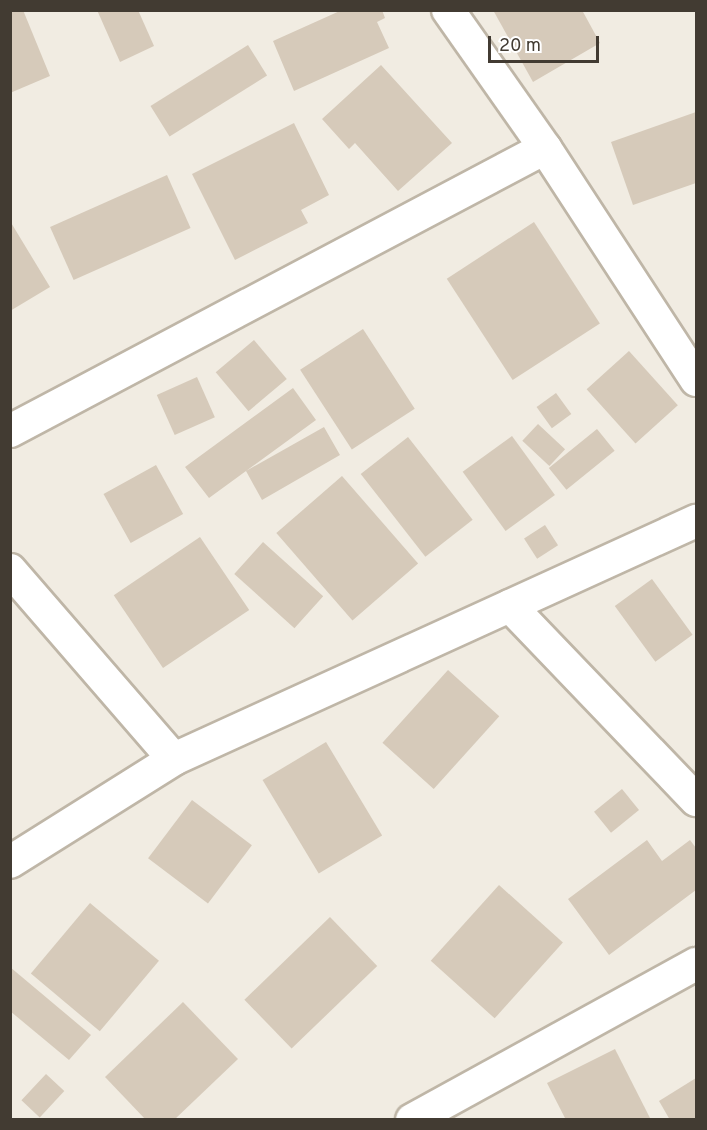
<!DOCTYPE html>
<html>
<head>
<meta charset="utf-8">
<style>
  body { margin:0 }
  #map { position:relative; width:707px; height:1130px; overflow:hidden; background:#f1ece2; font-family:Overpass,sans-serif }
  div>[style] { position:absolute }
  .building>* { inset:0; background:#d6caba; transform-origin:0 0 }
  .roads { filter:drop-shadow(2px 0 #bfb6a7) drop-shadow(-2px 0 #bfb6a7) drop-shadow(0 2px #bfb6a7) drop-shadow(0 -2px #bfb6a7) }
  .minor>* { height:32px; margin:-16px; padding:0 16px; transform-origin:16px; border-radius:16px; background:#fff }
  span { translate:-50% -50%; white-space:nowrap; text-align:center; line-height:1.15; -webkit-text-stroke:5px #fff; paint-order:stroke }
  .frame { position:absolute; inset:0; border:12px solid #423b32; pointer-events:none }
  .scale { position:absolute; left:488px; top:36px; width:111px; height:27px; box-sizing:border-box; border:3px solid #423b32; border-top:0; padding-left:8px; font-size:18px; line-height:21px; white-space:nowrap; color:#423b32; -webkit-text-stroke:4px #fff; paint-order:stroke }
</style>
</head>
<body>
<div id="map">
  <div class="building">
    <i style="clip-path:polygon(10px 10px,23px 10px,50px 76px,10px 93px)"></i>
    <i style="clip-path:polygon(97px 10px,138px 10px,154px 46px,120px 62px)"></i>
    <i style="clip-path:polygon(342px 10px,382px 10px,385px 18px,377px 22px,389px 48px,294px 91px,273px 41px)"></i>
    <i style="clip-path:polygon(493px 10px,582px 10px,600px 43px,533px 82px)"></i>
    <i style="left:248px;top:45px;width:36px;height:115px;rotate:58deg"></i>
    <i style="clip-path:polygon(381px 65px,452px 143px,398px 191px,355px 143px,349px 149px,322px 119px)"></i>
    <i style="clip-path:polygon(696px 112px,696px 183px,633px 205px,611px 142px)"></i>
    <i style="clip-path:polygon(294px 123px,329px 195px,301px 210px,308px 223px,235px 260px,192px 174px)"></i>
    <i style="left:167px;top:175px;width:58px;height:128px;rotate:66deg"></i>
    <i style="clip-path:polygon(10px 221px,50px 287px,10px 311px)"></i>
    <i style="left:534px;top:222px;width:121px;height:104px;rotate:57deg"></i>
    <i style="left:363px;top:329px;width:95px;height:75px;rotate:57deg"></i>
    <i style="left:254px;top:340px;width:51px;height:50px;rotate:50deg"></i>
    <i style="left:629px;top:351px;width:73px;height:57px;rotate:48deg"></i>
    <i style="left:197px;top:377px;width:44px;height:44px;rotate:66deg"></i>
    <i style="clip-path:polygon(293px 388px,316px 420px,246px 471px,324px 427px,340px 455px,262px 500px,246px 471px,209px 498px,185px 467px)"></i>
    <i style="left:556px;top:393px;width:26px;height:24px;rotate:54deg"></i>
    <i style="left:538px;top:424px;width:37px;height:23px;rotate:43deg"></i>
    <i style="left:597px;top:429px;width:28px;height:62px;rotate:51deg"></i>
    <i style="left:512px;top:436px;width:73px;height:61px;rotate:54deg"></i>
    <i style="left:408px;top:437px;width:105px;height:60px;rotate:52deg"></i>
    <i style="left:156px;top:465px;width:56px;height:60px;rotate:61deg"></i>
    <i style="left:342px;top:476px;width:116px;height:87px;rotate:49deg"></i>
    <i style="left:545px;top:525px;width:24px;height:25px;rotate:57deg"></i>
    <i style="left:200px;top:537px;width:88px;height:104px;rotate:56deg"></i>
    <i style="left:263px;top:542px;width:81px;height:43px;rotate:42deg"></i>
    <i style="left:652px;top:579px;width:69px;height:46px;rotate:54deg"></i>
    <i style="left:448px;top:670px;width:69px;height:98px;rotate:42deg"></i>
    <i style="left:326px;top:742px;width:109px;height:74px;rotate:59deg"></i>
    <i style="left:622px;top:789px;width:27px;height:36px;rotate:51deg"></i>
    <i style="left:192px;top:800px;width:75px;height:73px;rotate:37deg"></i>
    <i style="clip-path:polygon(647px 840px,662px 861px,690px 840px,696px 848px,696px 890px,609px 955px,568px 899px)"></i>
    <i style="left:499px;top:885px;width:86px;height:102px;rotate:42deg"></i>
    <i style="left:90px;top:903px;width:90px;height:92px;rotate:40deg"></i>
    <i style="left:330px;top:917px;width:68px;height:119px;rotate:46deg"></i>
    <i style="clip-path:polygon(10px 967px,91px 1035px,69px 1060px,10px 1011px)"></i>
    <i style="clip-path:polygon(183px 1002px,238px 1059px,174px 1120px,146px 1120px,105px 1077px)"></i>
    <i style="clip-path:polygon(615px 1049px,651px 1120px,566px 1120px,547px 1083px)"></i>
    <i style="left:46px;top:1074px;width:25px;height:36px;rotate:43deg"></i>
    <i style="clip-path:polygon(696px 1078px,696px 1120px,670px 1120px,659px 1101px)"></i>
  </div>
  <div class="roads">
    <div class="minor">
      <i style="left:448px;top:10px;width:169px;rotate:54.9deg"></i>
      <i style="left:545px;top:148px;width:277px;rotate:56.9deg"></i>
      <i style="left:10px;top:431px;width:605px;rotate:-27.88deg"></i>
      <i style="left:10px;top:570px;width:250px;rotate:49.1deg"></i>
      <i style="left:510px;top:606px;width:269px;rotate:46.2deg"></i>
      <i style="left:10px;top:862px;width:194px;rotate:-32.1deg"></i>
      <i style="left:174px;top:759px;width:574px;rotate:-24.51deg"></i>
      <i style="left:412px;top:1120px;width:324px;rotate:-28.8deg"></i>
    </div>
  </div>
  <div class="frame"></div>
  <div class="scale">20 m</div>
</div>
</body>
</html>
